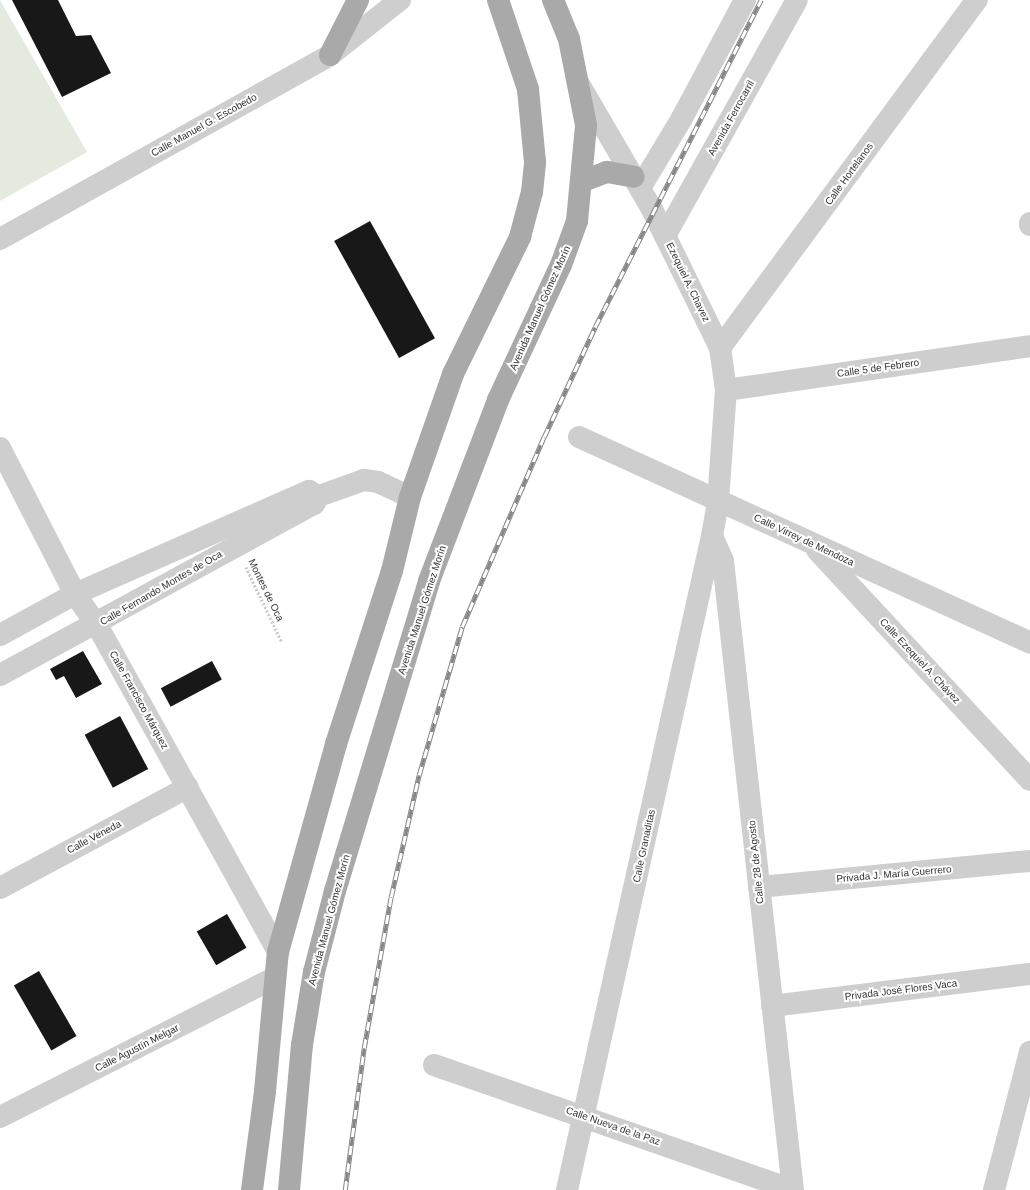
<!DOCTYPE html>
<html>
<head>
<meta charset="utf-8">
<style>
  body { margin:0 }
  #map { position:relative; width:1030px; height:1190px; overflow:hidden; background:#fff; font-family:Arial,sans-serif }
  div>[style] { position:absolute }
  .green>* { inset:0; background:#e5eade }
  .building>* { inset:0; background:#181818; transform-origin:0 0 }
  .path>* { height:2.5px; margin-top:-1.25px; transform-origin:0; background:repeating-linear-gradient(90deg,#cbcbcb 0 2px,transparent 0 4px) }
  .minor>* { height:22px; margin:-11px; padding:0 11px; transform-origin:11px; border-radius:11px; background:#cecece }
  .major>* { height:22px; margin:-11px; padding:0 11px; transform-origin:11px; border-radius:11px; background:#a9a9a9 }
  .rail>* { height:4.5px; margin-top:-2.25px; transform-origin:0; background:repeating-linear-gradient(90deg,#fff 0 9px,#868686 0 18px); box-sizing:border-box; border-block:1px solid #868686 }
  span { translate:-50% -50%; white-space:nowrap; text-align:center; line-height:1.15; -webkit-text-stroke:4px #fff; paint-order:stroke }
  .street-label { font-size:10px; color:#313131 }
</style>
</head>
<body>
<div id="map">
  <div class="green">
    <i style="clip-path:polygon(0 0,87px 152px,0 201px)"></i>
  </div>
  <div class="building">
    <i style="clip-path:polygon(12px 0,58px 0,76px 36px,91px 35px,111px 73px,62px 97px)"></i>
    <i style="left:370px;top:221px;width:134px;height:41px;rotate:61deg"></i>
    <i style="clip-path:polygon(83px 651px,102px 684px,76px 698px,64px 676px,56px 680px,50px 669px)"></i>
    <i style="left:212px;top:661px;width:21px;height:58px;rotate:62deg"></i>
    <i style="left:120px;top:716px;width:60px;height:40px;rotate:62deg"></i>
    <i style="left:227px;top:914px;width:39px;height:35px;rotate:60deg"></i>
    <i style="left:39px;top:971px;width:75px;height:29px;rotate:60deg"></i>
  </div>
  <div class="path">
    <i style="left:246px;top:567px;width:83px;rotate:64.4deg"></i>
  </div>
  <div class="minor">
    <i style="left:640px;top:188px;width:82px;rotate:-59deg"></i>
    <i style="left:682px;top:118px;width:134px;rotate:-61.9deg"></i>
    <i style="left:1030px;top:223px;width:2px;rotate:90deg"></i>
    <i style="left:665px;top:236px;width:270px;rotate:-60.8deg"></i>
    <i style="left:0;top:239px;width:378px;rotate:-29.1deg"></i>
    <i style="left:330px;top:55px;width:89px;rotate:-38.2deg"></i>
    <i style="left:720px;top:348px;width:433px;rotate:-53.6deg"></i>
    <i style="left:726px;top:390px;width:307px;rotate:-8.2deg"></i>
    <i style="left:579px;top:437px;width:496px;rotate:24.5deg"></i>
    <i style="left:0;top:448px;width:164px;rotate:62.8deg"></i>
    <i style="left:75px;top:594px;width:38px;rotate:55deg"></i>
    <i style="left:97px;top:625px;width:374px;rotate:61deg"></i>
    <i style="left:712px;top:536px;width:27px;rotate:66deg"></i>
    <i style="left:723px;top:561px;width:633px;rotate:83.65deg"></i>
    <i style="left:817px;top:550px;width:313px;rotate:47.2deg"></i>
    <i style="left:0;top:635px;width:85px;rotate:-28.7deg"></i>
    <i style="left:75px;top:594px;width:256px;rotate:-23.8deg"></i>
    <i style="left:309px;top:491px;width:8px;rotate:30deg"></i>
    <i style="left:0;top:675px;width:358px;rotate:-28.6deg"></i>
    <i style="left:314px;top:504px;width:9px;rotate:-58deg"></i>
    <i style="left:319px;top:496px;width:48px;rotate:-19.6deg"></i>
    <i style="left:364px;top:480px;width:14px;rotate:8deg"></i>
    <i style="left:378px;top:482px;width:35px;rotate:25deg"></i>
    <i style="left:759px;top:887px;width:272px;rotate:-5.5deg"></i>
    <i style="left:0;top:888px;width:213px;rotate:-28.2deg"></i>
    <i style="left:772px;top:1006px;width:260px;rotate:-7.1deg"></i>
    <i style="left:434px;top:1065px;width:379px;rotate:19.2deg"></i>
    <i style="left:0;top:1117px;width:307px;rotate:-26.9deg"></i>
    <i style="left:567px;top:1190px;width:670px;rotate:-77.5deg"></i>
    <i style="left:712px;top:536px;width:36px;rotate:-80deg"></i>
    <i style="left:718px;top:501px;width:111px;rotate:-85.9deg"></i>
    <i style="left:726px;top:390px;width:42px;rotate:-98.1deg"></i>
    <i style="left:720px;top:348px;width:153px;rotate:-116.1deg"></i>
    <i style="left:653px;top:211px;width:147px;rotate:-120.2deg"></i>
    <i style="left:994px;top:1190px;width:143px;rotate:-75.4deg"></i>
  </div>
  <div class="major">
    <i style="left:330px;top:55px;width:62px;rotate:-63deg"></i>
    <i style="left:583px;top:181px;width:26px;rotate:-21deg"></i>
    <i style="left:607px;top:172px;width:27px;rotate:10deg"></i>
    <i style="left:252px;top:1190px;width:100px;rotate:-82.5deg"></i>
    <i style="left:265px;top:1091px;width:140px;rotate:-84.7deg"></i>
    <i style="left:278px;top:952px;width:216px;rotate:-74.4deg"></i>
    <i style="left:336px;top:744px;width:182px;rotate:-72.1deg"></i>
    <i style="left:392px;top:571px;width:76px;rotate:-76.3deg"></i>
    <i style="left:410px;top:497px;width:130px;rotate:-70.7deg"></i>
    <i style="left:453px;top:374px;width:153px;rotate:-63.9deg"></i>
    <i style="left:520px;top:237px;width:47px;rotate:-75.1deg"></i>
    <i style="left:532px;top:192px;width:30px;rotate:-84deg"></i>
    <i style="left:535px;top:162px;width:73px;rotate:-95.5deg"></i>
    <i style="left:528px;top:89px;width:94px;rotate:-108.6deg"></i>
    <i style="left:289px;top:1190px;width:146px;rotate:-84.9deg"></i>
    <i style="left:302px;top:1045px;width:74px;rotate:-80.7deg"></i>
    <i style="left:314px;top:972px;width:84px;rotate:-75.5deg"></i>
    <i style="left:335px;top:891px;width:324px;rotate:-73.1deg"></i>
    <i style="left:429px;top:581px;width:194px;rotate:-69.1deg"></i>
    <i style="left:498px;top:400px;width:149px;rotate:-65deg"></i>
    <i style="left:561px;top:265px;width:47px;rotate:-70deg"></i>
    <i style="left:577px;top:221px;width:96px;rotate:-84.6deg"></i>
    <i style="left:586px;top:125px;width:88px;rotate:-101.2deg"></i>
    <i style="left:569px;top:39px;width:42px;rotate:-112.3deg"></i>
  </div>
  <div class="rail">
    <i style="left:345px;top:1190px;width:143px;rotate:-82.4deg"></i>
    <i style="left:364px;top:1048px;width:153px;rotate:-79.9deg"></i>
    <i style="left:391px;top:897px;width:125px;rotate:-77.1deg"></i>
    <i style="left:419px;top:775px;width:154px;rotate:-73.8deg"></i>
    <i style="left:462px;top:627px;width:207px;rotate:-66.7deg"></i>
    <i style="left:544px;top:437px;width:121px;rotate:-65.1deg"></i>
    <i style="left:595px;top:327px;width:367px;rotate:-63.1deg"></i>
  </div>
  <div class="street-label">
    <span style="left:731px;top:118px;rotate:-61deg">Avenida Ferrocarril</span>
    <span style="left:204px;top:125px;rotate:-29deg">Calle Manuel G. Escobedo</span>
    <span style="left:849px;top:174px;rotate:-54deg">Calle Hortelanos</span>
    <span style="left:688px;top:282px;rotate:64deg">Ezequiel A. Chavez</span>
    <span style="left:540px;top:308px;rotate:-66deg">Avenida Manuel Gómez Morín</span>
    <span style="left:878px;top:368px;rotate:-8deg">Calle 5 de Febrero</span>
    <span style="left:804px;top:540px;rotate:25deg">Calle Virrey de Mendoza</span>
    <span style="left:161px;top:588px;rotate:-30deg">Calle Fernando Montes de Oca</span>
    <span style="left:266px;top:590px;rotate:64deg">Montes de Oca</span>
    <span style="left:422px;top:610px;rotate:-72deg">Avenida Manuel Gómez Morín</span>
    <span style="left:920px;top:661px;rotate:47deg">Calle Ezequiel A. Chávez</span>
    <span style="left:139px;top:700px;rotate:61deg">Calle Francisco Márquez</span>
    <span style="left:94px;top:837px;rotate:-28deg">Calle Veneda</span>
    <span style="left:644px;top:846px;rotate:-78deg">Calle Granaditas</span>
    <span style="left:756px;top:862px;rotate:-96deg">Calle 28 de Agosto</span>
    <span style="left:894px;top:874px;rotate:-5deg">Privada J. María Guerrero</span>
    <span style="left:329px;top:920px;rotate:-75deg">Avenida Manuel Gómez Morín</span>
    <span style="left:901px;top:990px;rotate:-7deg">Privada José Flores Vaca</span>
    <span style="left:137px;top:1048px;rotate:-27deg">Calle Agustín Melgar</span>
    <span style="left:613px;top:1126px;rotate:19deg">Calle Nueva de la Paz</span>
  </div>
</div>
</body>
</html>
